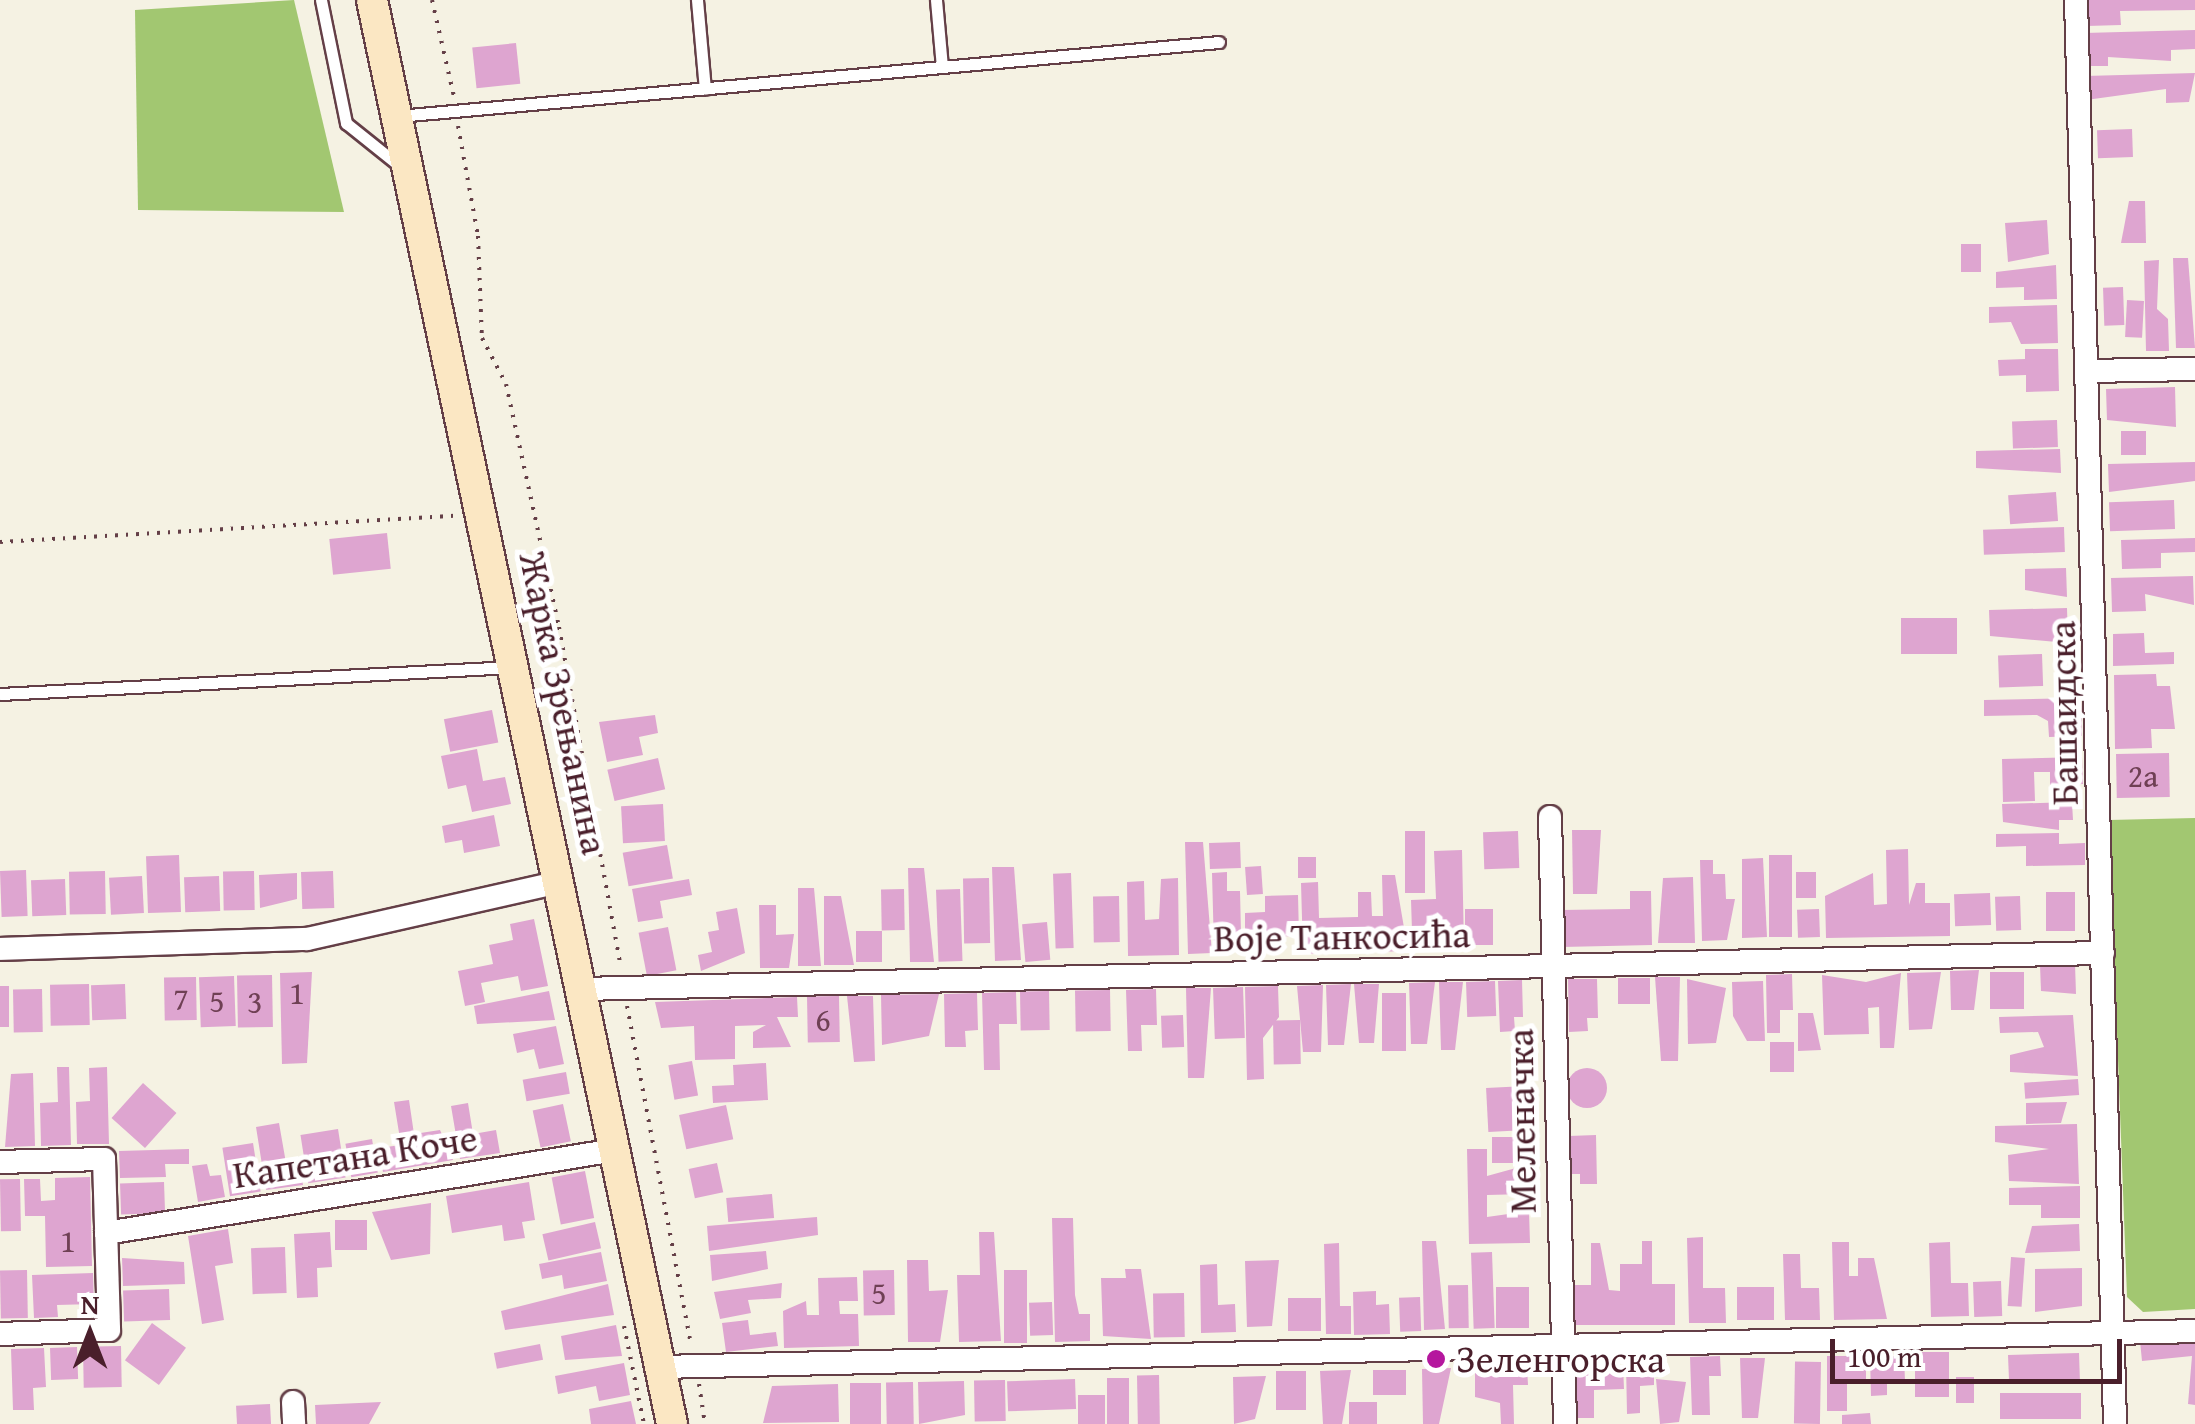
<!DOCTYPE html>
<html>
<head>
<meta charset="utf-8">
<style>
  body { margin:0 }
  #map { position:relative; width:2195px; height:1424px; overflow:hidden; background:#f5f2e3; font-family:"Gentium Book Plus",serif }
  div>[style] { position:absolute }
  .green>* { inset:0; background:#a2c771 }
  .building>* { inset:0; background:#dea5d0; transform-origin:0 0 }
  .round { border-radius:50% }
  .path>* { height:4px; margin-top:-2px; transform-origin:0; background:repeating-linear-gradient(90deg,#643f47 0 2.5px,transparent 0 10.5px) }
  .roads { filter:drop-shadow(2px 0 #643f47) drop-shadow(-2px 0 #643f47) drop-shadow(0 2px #643f47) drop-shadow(0 -2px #643f47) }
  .lane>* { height:11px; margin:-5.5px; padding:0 5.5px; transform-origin:5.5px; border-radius:5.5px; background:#fff }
  .street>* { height:22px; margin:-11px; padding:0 11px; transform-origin:11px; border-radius:11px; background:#fff }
  .secondary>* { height:30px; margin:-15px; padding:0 15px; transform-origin:15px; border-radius:15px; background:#fbe7c3 }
  .dots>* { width:28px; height:28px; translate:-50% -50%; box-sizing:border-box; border:5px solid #fff; border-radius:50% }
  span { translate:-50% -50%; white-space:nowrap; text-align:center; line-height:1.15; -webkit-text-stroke:10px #fff; paint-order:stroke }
  .number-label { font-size:32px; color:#6f4054 }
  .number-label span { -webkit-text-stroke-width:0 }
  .street-label { font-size:38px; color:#4a1f2b }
  .poi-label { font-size:38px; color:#4a1f2b }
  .left { translate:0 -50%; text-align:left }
  .north { position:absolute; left:40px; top:1284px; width:100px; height:100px; -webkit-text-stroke:8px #fff; paint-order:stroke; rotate:0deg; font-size:28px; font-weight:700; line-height:40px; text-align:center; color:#4a1f2b }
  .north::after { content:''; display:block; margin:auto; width:35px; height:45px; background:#4a1f2b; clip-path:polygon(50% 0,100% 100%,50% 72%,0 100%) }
  .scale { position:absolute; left:1830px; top:1339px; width:292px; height:45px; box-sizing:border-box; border:5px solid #4a1f2b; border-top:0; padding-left:12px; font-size:30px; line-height:35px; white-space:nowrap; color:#4a1f2b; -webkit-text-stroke:8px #fff; paint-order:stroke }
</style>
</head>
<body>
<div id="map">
  <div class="green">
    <i style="clip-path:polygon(294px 0,344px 212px,138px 210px,135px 10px)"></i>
    <i style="clip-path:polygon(2195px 818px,2195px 1309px,2143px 1312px,2127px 1297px,2109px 820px)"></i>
  </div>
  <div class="building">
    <i style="clip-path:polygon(2087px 0,2195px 0,2195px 10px,2120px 11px,2121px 25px,2087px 26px)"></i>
    <i style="clip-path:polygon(2195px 30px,2195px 49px,2171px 50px,2171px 61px,2108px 57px,2108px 66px,2085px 66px,2084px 33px)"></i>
    <i style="left:516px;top:43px;width:41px;height:44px;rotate:84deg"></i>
    <i style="clip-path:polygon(2195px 73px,2189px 102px,2166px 103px,2166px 89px,2086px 100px,2085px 76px)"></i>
    <i style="left:2132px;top:129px;width:28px;height:35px;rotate:88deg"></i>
    <i style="clip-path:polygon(2129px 201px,2145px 201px,2146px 243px,2121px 243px)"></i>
    <i style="clip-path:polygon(2047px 220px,2049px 254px,2008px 262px,2005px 223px)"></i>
    <i style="left:1981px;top:244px;width:28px;height:20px;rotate:90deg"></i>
    <i style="clip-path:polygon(2173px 258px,2188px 258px,2195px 348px,2176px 348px)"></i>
    <i style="clip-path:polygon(2159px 260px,2157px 309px,2168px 319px,2169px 351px,2146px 351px,2144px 261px)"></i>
    <i style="clip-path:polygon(2056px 265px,2057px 299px,2024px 300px,2024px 287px,1996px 288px,1996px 272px)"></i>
    <i style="left:2123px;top:287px;width:38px;height:20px;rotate:88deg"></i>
    <i style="left:2127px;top:300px;width:17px;height:37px;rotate:3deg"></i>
    <i style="clip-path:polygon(2057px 305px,2058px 343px,2021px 344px,2011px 322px,1989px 323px,1989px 307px)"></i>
    <i style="clip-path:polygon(2025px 349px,2058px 349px,2059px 391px,2026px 392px,2026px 375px,1999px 376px,1998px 360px,2025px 359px)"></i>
    <i style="clip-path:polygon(2175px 387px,2176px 427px,2107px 420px,2106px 389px)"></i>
    <i style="left:2057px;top:420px;width:27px;height:45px;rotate:88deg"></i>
    <i style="left:2121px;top:431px;width:25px;height:24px"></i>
    <i style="clip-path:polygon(2060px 449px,2061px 473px,1976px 468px,1976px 451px)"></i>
    <i style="clip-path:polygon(2195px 462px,2195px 481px,2109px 492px,2108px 464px)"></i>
    <i style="left:2056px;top:492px;width:29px;height:48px;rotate:86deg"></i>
    <i style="left:2174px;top:500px;width:29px;height:65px;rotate:88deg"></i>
    <i style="left:2064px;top:527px;width:25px;height:81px;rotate:88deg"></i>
    <i style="left:387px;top:533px;width:36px;height:58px;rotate:84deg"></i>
    <i style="clip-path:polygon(2195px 538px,2195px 552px,2161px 553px,2161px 568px,2122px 569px,2121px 540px)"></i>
    <i style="clip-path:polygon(2066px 568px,2067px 597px,2025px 590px,2025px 569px)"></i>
    <i style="clip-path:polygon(2193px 576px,2194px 605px,2145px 594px,2146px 611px,2112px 612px,2111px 578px)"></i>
    <i style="clip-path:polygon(2067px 608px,2068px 643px,1990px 636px,1989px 610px)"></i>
    <i style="left:1901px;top:618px;width:56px;height:36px"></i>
    <i style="clip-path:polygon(2144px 633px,2145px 653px,2174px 652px,2174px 664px,2113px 666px,2113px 634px)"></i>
    <i style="left:2042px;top:654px;width:32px;height:44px;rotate:88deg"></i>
    <i style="clip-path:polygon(2156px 674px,2157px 686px,2170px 686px,2175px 729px,2151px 729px,2152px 748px,2115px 749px,2114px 675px)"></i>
    <i style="clip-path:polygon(2081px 698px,2082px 736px,2049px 737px,2048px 721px,2037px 715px,1984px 716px,1984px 700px)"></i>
    <i style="left:492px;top:710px;width:33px;height:49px;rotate:79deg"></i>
    <i style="clip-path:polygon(655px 715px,658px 733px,639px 737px,643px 755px,607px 762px,599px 722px)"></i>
    <i style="clip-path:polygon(477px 749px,483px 781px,505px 777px,511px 804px,472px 812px,466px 785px,448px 789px,441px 756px)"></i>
    <i style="left:2169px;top:753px;width:44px;height:53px;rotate:89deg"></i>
    <i style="clip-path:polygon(2082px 757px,2083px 784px,2050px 785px,2050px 772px,2034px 772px,2035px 801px,2003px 802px,2002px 759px)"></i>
    <i style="left:658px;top:758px;width:32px;height:52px;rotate:77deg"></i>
    <i style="clip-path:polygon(2072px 802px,2073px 820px,2059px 820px,2059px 830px,2003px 822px,2002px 804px)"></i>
    <i style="left:663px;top:804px;width:37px;height:42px;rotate:87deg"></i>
    <i style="clip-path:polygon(494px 815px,500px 846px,464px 853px,462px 840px,445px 843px,442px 826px)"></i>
    <i style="clip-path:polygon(1572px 830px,1601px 830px,1597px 894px,1573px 894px)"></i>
    <i style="left:1405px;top:831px;width:20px;height:62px"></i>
    <i style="left:1518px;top:831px;width:37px;height:35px;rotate:88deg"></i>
    <i style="clip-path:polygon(2059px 833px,2059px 844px,2085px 843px,2085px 865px,2026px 866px,2026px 846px,1996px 847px,1996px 834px)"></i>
    <i style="clip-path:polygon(1185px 842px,1203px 842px,1212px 953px,1188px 954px)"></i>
    <i style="left:1240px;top:842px;width:26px;height:31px;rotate:88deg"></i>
    <i style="left:667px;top:845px;width:34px;height:45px;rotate:80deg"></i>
    <i style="clip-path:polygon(1908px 849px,1909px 905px,1916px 883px,1925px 883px,1925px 903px,1950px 903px,1950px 936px,1826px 938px,1825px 896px,1873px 873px,1874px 905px,1887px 904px,1886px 850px)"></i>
    <i style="clip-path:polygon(1462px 850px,1464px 946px,1437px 947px,1436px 931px,1412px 931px,1411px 900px,1436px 899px,1434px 851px)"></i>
    <i style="left:179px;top:855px;width:57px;height:33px;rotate:88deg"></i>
    <i style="left:1769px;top:855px;width:23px;height:82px"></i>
    <i style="left:1298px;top:857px;width:18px;height:21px"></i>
    <i style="clip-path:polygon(1763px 858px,1767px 937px,1742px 938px,1742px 859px)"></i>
    <i style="clip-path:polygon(1700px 860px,1713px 860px,1713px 874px,1725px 874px,1726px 899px,1735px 899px,1727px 940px,1702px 941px)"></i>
    <i style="left:1261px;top:866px;width:28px;height:16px;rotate:86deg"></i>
    <i style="clip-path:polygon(992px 867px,1014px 867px,1021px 960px,995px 961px)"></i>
    <i style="clip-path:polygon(908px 868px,924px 868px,934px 962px,910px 962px)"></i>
    <i style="left:26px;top:870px;width:46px;height:26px;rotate:88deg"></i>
    <i style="left:105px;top:871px;width:43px;height:36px;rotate:89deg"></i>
    <i style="left:254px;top:871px;width:39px;height:31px;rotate:89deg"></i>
    <i style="left:333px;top:871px;width:37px;height:32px;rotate:88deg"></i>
    <i style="clip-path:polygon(1227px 872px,1227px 891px,1240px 891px,1241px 934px,1230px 935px,1231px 948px,1214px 949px,1212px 873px)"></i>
    <i style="left:1796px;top:872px;width:20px;height:26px"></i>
    <i style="clip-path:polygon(297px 873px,297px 899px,260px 908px,259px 875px)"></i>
    <i style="left:1071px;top:873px;width:75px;height:18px;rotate:88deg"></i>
    <i style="clip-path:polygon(1382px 875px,1395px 875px,1408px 951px,1303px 954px,1301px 883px,1318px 882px,1319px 918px,1358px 917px,1358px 892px,1371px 892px,1372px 916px,1383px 916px)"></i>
    <i style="left:142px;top:876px;width:37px;height:33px;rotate:87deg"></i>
    <i style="left:219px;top:876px;width:35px;height:35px;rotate:88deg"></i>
    <i style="clip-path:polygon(1693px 877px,1695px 943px,1658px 943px,1663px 878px)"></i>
    <i style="left:989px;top:878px;width:65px;height:26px;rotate:89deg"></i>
    <i style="clip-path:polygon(1178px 878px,1179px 955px,1128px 956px,1127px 882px,1144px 881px,1145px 920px,1159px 919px,1161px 879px)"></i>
    <i style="left:65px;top:879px;width:36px;height:34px;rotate:88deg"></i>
    <i style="clip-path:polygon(689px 879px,692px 895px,660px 901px,663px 918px,638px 922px,632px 889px)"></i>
    <i style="clip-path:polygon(798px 888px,814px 888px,821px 966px,798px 966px)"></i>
    <i style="left:904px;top:889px;width:41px;height:23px;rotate:89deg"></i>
    <i style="left:960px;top:889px;width:72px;height:24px;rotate:88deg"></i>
    <i style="clip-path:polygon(1630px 891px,1651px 891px,1652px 945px,1562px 947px,1561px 910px,1630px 909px)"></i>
    <i style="left:2046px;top:892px;width:29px;height:39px"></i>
    <i style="left:1990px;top:893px;width:32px;height:36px;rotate:88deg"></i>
    <i style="clip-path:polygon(1298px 895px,1299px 936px,1264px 937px,1265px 952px,1245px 952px,1245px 913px,1265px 912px,1265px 896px)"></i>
    <i style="clip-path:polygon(824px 896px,841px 896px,854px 965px,824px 965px)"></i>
    <i style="left:1119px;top:896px;width:46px;height:26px;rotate:89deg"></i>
    <i style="left:2020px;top:896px;width:34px;height:25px;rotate:88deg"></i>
    <i style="clip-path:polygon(759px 905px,776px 905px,776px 935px,794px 934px,789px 968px,760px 968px)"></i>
    <i style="clip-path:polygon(737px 908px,745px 953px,701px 971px,698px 955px,712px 952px,708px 932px,719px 930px,716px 912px)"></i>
    <i style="left:1493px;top:909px;width:36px;height:28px;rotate:90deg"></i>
    <i style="left:1819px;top:909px;width:28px;height:22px;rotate:88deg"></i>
    <i style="clip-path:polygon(534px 919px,548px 986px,521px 991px,518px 976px,481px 983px,485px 1002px,465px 1006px,458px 971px,493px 964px,489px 945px,513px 940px,510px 924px)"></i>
    <i style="left:1047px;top:922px;width:38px;height:25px;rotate:85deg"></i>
    <i style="left:668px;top:927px;width:44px;height:30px;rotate:79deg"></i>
    <i style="left:856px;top:931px;width:26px;height:31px"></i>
    <i style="clip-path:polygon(2075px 964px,2076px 994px,2041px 991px,2040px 965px)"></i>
    <i style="clip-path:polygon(1979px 970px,1974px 1010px,1951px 1010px,1950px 971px)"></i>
    <i style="clip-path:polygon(312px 972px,307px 1063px,282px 1064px,280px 973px)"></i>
    <i style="clip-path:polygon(1941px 972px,1932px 1029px,1909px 1030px,1907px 973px)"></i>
    <i style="left:2024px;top:972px;width:37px;height:34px;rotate:90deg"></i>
    <i style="clip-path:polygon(1901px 973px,1894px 1048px,1880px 1048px,1879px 1007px,1868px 1008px,1869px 1034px,1824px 1035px,1822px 975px,1866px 982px)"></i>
    <i style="clip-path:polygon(1792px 974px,1793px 1010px,1780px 1010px,1780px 1033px,1767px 1033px,1766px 975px)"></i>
    <i style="left:272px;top:975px;width:52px;height:35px;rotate:89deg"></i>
    <i style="left:234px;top:976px;width:50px;height:35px;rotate:88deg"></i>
    <i style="left:196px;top:977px;width:43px;height:32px;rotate:89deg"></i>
    <i style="clip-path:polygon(1655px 977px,1680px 977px,1678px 1061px,1661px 1061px)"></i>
    <i style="left:1618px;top:978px;width:32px;height:26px"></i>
    <i style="clip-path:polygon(1568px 979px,1597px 979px,1598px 1018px,1587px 1018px,1588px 1031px,1569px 1032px)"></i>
    <i style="clip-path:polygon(1687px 979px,1726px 988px,1716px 1043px,1688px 1044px)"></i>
    <i style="clip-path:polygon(1522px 980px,1523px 1017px,1514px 1017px,1515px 1031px,1500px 1032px,1498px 981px)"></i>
    <i style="left:1495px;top:981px;width:35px;height:29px;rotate:88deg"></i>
    <i style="clip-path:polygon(1763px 981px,1765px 1041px,1747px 1041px,1733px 1016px,1732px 982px)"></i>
    <i style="clip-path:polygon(1435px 982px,1427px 1044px,1411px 1044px,1409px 983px)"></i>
    <i style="clip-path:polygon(1439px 982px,1463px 982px,1455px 1050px,1441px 1050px)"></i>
    <i style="left:89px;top:984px;width:41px;height:39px;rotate:89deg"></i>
    <i style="left:125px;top:984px;width:35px;height:34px;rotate:88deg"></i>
    <i style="clip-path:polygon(1351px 984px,1344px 1045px,1328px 1045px,1326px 985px)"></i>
    <i style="clip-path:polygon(1354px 984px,1379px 984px,1374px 1043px,1359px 1043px)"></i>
    <i style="clip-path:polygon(1323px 985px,1321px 1052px,1303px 1052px,1297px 986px)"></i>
    <i style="left:0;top:986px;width:9px;height:41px"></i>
    <i style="clip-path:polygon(1278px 986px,1279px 1017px,1263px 1038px,1264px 1079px,1247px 1080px,1245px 987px)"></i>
    <i style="left:1243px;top:987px;width:51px;height:30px;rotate:88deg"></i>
    <i style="clip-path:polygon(1186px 988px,1211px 988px,1204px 1078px,1188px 1078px)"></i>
    <i style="left:42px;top:989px;width:43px;height:29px;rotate:89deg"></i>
    <i style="clip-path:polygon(1156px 989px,1157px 1025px,1141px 1025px,1142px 1051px,1128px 1051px,1126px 990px)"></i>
    <i style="left:1110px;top:990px;width:41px;height:35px;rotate:89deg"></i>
    <i style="clip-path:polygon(549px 991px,555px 1020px,477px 1024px,474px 1006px)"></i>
    <i style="left:1049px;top:991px;width:39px;height:29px;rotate:89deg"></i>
    <i style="clip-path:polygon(1016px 992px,1017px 1024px,999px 1024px,1000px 1070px,984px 1070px,982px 993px)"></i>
    <i style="clip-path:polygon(977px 993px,978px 1030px,965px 1031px,966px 1047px,945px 1047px,944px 994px)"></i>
    <i style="left:1382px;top:993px;width:24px;height:58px"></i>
    <i style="clip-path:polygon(939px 994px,929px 1036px,882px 1045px,881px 995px)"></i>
    <i style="left:839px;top:996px;width:46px;height:32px;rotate:89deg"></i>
    <i style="clip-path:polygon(847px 996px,873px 996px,875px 1061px,854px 1062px)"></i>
    <i style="clip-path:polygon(797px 997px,798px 1017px,777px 1017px,791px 1047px,753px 1048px,753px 1032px,766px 1025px,735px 1026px,735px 1059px,695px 1060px,694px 1026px,661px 1028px,655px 1002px)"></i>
    <i style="clip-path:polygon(1798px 1013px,1813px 1013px,1821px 1050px,1798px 1051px)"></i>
    <i style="left:1183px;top:1015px;width:32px;height:22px;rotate:88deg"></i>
    <i style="clip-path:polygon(2073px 1015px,2078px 1076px,2010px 1072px,2010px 1055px,2044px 1047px,2038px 1032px,2000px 1033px,1999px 1017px)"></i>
    <i style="left:1300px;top:1020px;width:44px;height:27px;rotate:89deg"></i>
    <i style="clip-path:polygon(556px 1026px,564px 1064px,539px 1069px,534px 1049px,517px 1053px,513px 1034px)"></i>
    <i style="left:1770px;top:1042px;width:24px;height:30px"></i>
    <i style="left:692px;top:1061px;width:35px;height:24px;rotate:80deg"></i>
    <i style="clip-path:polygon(766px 1063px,768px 1100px,713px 1103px,712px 1086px,734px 1085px,733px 1065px)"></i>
    <i style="clip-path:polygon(57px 1067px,69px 1067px,71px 1145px,41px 1146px,40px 1103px,58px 1102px)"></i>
    <i style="clip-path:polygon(107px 1067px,109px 1144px,77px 1144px,76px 1102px,90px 1101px,89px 1068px)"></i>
    <i class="round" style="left:1567px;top:1068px;width:40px;height:40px"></i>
    <i style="left:566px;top:1072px;width:22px;height:44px;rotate:80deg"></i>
    <i style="clip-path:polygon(33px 1073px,35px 1146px,5px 1147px,11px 1074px)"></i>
    <i style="left:2078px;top:1079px;width:16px;height:54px;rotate:86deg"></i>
    <i style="left:143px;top:1083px;width:45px;height:47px;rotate:42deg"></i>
    <i style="left:1526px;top:1086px;width:44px;height:40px;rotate:87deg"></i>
    <i style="clip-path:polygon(409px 1100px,414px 1134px,440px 1130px,453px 1160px,383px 1172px,379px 1148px,401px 1145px,394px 1102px)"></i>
    <i style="clip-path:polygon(2067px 1102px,2061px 1123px,2026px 1124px,2026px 1103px)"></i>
    <i style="clip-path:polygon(468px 1103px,473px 1134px,496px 1130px,500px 1153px,460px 1159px,451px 1106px)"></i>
    <i style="left:563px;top:1104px;width:38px;height:31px;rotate:78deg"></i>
    <i style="left:726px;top:1105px;width:35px;height:48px;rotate:78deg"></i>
    <i style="clip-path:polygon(279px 1123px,286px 1163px,299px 1161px,303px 1185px,266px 1190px,256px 1127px)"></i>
    <i style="clip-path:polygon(2077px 1124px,2079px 1184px,2009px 1181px,2008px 1155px,2049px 1149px,1995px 1142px,1995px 1126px)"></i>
    <i style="left:338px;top:1129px;width:49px;height:38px;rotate:81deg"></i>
    <i style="clip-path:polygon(1596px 1135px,1597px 1184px,1580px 1184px,1580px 1174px,1570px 1174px,1569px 1136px)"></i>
    <i style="left:1492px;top:1137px;width:33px;height:26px"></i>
    <i style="left:372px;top:1139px;width:34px;height:27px;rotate:80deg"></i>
    <i style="left:253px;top:1143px;width:49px;height:31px;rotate:81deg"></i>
    <i style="clip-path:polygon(189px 1149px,189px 1164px,165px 1164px,166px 1177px,120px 1178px,119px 1151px)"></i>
    <i style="clip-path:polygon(1467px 1149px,1487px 1149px,1487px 1176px,1527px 1165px,1528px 1194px,1487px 1195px,1487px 1217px,1529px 1211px,1530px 1243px,1469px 1244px)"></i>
    <i style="left:717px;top:1163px;width:30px;height:29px;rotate:78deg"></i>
    <i style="clip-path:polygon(207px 1164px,210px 1176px,221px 1175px,225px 1197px,198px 1202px,192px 1166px)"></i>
    <i style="left:585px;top:1171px;width:48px;height:34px;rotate:79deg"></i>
    <i style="clip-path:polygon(90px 1177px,92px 1266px,46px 1267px,45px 1216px,25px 1216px,24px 1179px,40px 1179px,41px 1201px,55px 1200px,55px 1178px)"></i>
    <i style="left:20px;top:1179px;width:52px;height:20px;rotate:89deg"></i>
    <i style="left:164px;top:1182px;width:31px;height:44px;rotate:88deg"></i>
    <i style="clip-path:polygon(529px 1182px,535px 1220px,522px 1222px,525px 1238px,504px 1241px,502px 1225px,452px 1233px,446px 1196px)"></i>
    <i style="clip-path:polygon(2080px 1186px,2080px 1218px,2041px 1218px,2041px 1205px,2009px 1205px,2009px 1188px)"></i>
    <i style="left:772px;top:1194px;width:24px;height:46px;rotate:85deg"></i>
    <i style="clip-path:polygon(431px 1203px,430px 1254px,391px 1260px,372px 1212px)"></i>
    <i style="clip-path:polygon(817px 1217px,818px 1235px,709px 1251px,707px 1226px)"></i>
    <i style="clip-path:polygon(1052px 1218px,1073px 1218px,1075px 1295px,1079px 1314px,1090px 1314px,1090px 1341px,1055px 1342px)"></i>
    <i style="left:335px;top:1220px;width:32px;height:30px"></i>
    <i style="left:595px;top:1222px;width:27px;height:54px;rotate:77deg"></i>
    <i style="clip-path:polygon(2079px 1224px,2080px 1251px,2025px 1253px,2032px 1226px)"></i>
    <i style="clip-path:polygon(228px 1229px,233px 1263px,215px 1266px,224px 1320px,202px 1324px,188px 1236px)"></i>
    <i style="clip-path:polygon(330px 1232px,332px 1267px,317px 1268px,318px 1297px,297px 1298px,294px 1234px)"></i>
    <i style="clip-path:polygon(979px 1232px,994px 1232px,1001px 1341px,959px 1342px,957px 1275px,980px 1275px)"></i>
    <i style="clip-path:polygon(1703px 1237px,1703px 1288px,1725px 1288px,1726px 1323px,1689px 1323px,1687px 1238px)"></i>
    <i style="clip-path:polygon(1422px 1241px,1436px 1241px,1445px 1329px,1424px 1330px)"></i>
    <i style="clip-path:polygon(1642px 1241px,1652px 1241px,1652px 1284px,1675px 1284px,1675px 1325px,1570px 1325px,1571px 1285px,1591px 1285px,1591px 1243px,1600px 1243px,1609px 1290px,1620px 1291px,1620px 1264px,1642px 1264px)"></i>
    <i style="clip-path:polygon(1832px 1242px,1849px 1242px,1849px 1276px,1858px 1276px,1858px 1258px,1874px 1258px,1887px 1319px,1834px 1320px)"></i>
    <i style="clip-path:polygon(1950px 1242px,1951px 1283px,1968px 1283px,1969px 1316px,1931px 1317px,1929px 1243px)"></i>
    <i style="clip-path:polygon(1339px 1243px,1340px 1306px,1351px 1306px,1351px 1334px,1326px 1334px,1324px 1244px)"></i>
    <i style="left:285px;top:1247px;width:46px;height:34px;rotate:88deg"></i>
    <i style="clip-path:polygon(766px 1251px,768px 1269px,712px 1281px,710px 1255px)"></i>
    <i style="clip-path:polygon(601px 1252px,607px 1281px,564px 1289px,562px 1275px,542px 1279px,539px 1264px)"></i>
    <i style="left:1492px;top:1252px;width:76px;height:21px;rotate:88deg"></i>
    <i style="clip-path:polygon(1783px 1254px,1800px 1254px,1801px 1288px,1819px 1288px,1820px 1320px,1785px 1320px)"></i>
    <i style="left:2011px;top:1257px;width:14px;height:49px;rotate:4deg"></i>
    <i style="clip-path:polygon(122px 1258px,184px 1262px,185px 1284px,123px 1286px)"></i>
    <i style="clip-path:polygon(907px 1260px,928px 1260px,929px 1291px,948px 1290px,940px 1342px,908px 1342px)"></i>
    <i style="clip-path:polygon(1279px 1260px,1272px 1326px,1247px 1327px,1245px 1261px)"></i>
    <i style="clip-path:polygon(1217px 1264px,1218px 1305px,1235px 1304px,1236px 1332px,1201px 1333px,1200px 1265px)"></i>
    <i style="clip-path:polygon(2082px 1268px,2082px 1306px,2035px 1312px,2035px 1269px)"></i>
    <i style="clip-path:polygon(1125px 1269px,1141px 1269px,1151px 1339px,1103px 1336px,1101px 1278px,1126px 1278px)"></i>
    <i style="left:27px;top:1270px;width:48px;height:27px;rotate:89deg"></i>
    <i style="left:894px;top:1270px;width:45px;height:31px;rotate:89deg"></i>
    <i style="left:1004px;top:1270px;width:23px;height:73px"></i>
    <i style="clip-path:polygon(93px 1273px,94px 1304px,57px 1305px,58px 1317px,34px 1318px,32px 1275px)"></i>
    <i style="clip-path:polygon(857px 1277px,858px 1301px,839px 1301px,840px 1314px,858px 1314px,859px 1346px,784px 1348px,783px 1311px,806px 1301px,807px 1315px,819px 1315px,818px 1278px)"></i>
    <i style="left:2001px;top:1281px;width:35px;height:28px;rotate:88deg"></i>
    <i style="clip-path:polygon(782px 1283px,781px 1298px,748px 1300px,751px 1313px,720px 1319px,714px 1292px)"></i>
    <i style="clip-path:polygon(608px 1284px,614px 1315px,505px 1330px,501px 1311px)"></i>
    <i style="left:1468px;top:1285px;width:43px;height:20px;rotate:89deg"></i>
    <i style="left:1496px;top:1287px;width:33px;height:41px"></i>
    <i style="left:1774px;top:1287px;width:33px;height:37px;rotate:90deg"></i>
    <i style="left:169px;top:1289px;width:31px;height:46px;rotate:88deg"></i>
    <i style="clip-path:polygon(1376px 1291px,1376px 1305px,1389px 1304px,1390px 1334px,1354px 1335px,1353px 1292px)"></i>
    <i style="left:1184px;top:1293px;width:44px;height:31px;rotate:89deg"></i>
    <i style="left:1420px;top:1297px;width:34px;height:21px;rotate:88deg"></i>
    <i style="left:1321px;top:1298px;width:33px;height:33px;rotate:90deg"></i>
    <i style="left:1052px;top:1302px;width:33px;height:23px;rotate:88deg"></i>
    <i style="clip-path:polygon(748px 1320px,750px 1335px,776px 1332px,778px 1346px,726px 1352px,722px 1323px)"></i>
    <i style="left:152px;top:1323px;width:42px;height:46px;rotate:36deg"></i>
    <i style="clip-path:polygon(616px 1325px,622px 1356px,565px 1360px,561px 1336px)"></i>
    <i style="clip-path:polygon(2195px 1336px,2195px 1405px,2188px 1404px,2192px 1356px,2142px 1361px,2140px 1341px)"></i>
    <i style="left:540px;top:1344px;width:16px;height:47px;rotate:79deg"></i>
    <i style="left:121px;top:1346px;width:41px;height:38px;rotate:89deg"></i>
    <i style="left:77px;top:1347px;width:32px;height:27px;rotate:88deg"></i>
    <i style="clip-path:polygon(44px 1348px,46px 1387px,33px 1388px,34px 1410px,13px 1410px,11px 1349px)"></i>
    <i style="left:1915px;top:1352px;width:34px;height:45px"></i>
    <i style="clip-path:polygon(2079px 1353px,2080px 1383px,2009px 1380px,2008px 1355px)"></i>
    <i style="clip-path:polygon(1720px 1356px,1721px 1376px,1709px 1376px,1710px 1415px,1692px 1415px,1690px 1357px)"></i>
    <i style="clip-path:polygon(1827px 1356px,1866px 1356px,1866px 1381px,1847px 1381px,1847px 1411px,1827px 1411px)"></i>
    <i style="clip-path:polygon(1904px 1356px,1905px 1381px,1887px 1381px,1887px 1395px,1871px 1396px,1870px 1357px)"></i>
    <i style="clip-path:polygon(1740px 1358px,1765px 1358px,1758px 1418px,1742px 1418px)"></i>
    <i style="left:1821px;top:1362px;width:62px;height:26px;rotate:91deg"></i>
    <i style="clip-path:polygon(624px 1363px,630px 1395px,599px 1401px,596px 1386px,558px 1394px,555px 1376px)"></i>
    <i style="clip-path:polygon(1626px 1363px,1654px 1363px,1654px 1385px,1640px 1386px,1640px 1413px,1627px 1414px)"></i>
    <i style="clip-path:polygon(1623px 1365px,1624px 1389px,1594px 1390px,1594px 1418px,1575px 1418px,1573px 1366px)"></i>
    <i style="clip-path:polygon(1527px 1367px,1528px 1385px,1513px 1385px,1514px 1424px,1501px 1424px,1500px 1403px,1475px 1397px,1475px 1368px)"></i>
    <i style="clip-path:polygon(1451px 1368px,1439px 1424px,1423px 1424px,1422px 1369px)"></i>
    <i style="clip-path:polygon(1351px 1370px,1342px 1424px,1323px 1424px,1320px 1371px)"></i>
    <i style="left:1373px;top:1370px;width:33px;height:25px"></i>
    <i style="left:1276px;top:1371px;width:30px;height:39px"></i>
    <i style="left:1159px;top:1375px;width:49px;height:22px;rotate:89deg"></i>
    <i style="clip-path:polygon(1266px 1376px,1255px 1419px,1234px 1424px,1233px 1377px)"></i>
    <i style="left:1974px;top:1377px;width:26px;height:18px;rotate:90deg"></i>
    <i style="left:1107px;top:1378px;width:22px;height:46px"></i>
    <i style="left:1075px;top:1379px;width:30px;height:68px;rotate:88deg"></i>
    <i style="clip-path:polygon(1656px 1379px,1686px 1382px,1679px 1422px,1660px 1424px)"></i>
    <i style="left:1005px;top:1380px;width:41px;height:31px;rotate:89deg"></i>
    <i style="clip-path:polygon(964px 1381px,965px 1415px,919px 1424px,918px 1382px)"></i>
    <i style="left:913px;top:1382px;width:42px;height:27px;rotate:89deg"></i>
    <i style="left:881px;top:1383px;width:41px;height:31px;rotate:90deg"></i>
    <i style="clip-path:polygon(838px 1384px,839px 1422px,763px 1423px,772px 1386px)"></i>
    <i style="left:2081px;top:1393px;width:26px;height:81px;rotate:90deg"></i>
    <i style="left:1078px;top:1395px;width:27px;height:29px"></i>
    <i style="clip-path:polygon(631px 1401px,636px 1424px,591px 1424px,589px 1409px)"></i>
    <i style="clip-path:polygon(381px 1402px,369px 1424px,316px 1424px,315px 1405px)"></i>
    <i style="left:1377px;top:1402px;width:22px;height:28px;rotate:90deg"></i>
    <i style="left:270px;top:1404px;width:20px;height:34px;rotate:87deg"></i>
    <i style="clip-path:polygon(1870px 1413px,1871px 1424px,1842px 1424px,1842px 1415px)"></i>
  </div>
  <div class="path">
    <i style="left:432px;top:0;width:99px;rotate:77.2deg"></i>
    <i style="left:458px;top:126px;width:112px;rotate:79.7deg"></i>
    <i style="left:478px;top:236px;width:102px;rotate:87.8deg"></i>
    <i style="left:482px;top:338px;width:52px;rotate:62.4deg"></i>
    <i style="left:506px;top:384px;width:249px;rotate:77.7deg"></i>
    <i style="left:559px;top:627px;width:346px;rotate:79.7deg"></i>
    <i style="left:0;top:542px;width:455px;rotate:-3.3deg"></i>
    <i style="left:627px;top:1006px;width:346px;rotate:79.3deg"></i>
    <i style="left:624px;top:1326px;width:100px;rotate:78.5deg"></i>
    <i style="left:699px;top:1384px;width:40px;rotate:81.5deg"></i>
  </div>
  <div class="roads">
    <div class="lane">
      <i style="left:321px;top:0;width:126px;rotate:78.5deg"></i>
      <i style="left:346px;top:123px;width:70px;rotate:38.7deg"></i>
      <i style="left:697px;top:0;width:89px;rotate:84.9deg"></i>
      <i style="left:936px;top:0;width:67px;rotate:84.9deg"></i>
      <i style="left:398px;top:116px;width:824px;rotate:-5.15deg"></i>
      <i style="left:0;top:694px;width:512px;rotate:-3.02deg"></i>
    </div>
    <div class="street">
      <i style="left:2076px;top:0;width:1425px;rotate:88.43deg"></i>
      <i style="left:2089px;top:371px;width:106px;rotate:-1.1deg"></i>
      <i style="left:1550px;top:817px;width:607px;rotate:88.58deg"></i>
      <i style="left:0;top:949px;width:307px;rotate:-1.9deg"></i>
      <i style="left:307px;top:939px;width:259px;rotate:-12.7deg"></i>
      <i style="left:582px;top:989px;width:1521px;rotate:-1.36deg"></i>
      <i style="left:0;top:1162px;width:104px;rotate:-1.7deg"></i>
      <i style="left:104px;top:1159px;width:171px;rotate:88.3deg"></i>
      <i style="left:109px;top:1330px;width:109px;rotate:177.9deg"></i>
      <i style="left:106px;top:1233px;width:516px;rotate:-9.26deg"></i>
      <i style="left:660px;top:1367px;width:1535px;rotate:-1.34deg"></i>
      <i style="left:293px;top:1402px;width:22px;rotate:87deg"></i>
    </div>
    <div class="secondary">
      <i style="left:372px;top:0;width:1455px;rotate:78.1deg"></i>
    </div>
  </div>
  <div class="dots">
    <i style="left:1436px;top:1359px;background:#b5179e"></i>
  </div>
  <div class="number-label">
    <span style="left:2143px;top:776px">2a</span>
    <span style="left:297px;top:993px">1</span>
    <span style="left:181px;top:999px">7</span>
    <span style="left:217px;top:1001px">5</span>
    <span style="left:255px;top:1002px">3</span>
    <span style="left:823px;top:1020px">6</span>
    <span style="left:68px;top:1241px">1</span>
    <span style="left:879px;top:1293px">5</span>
  </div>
  <div class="street-label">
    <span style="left:564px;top:703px;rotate:78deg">Жарка Зрењанина</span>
    <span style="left:2063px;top:713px;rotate:-91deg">Башаидска</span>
    <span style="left:1342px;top:936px;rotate:-1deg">Воје Танкосића</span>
    <span style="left:1521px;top:1121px;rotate:-91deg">Меленачка</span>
    <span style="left:355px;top:1156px;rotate:-9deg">Капетана Коче</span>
  </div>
  <div class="poi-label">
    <span class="left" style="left:1456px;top:1359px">Зеленгорска</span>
  </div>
  <div class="north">N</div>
  <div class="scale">100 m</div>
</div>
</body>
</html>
